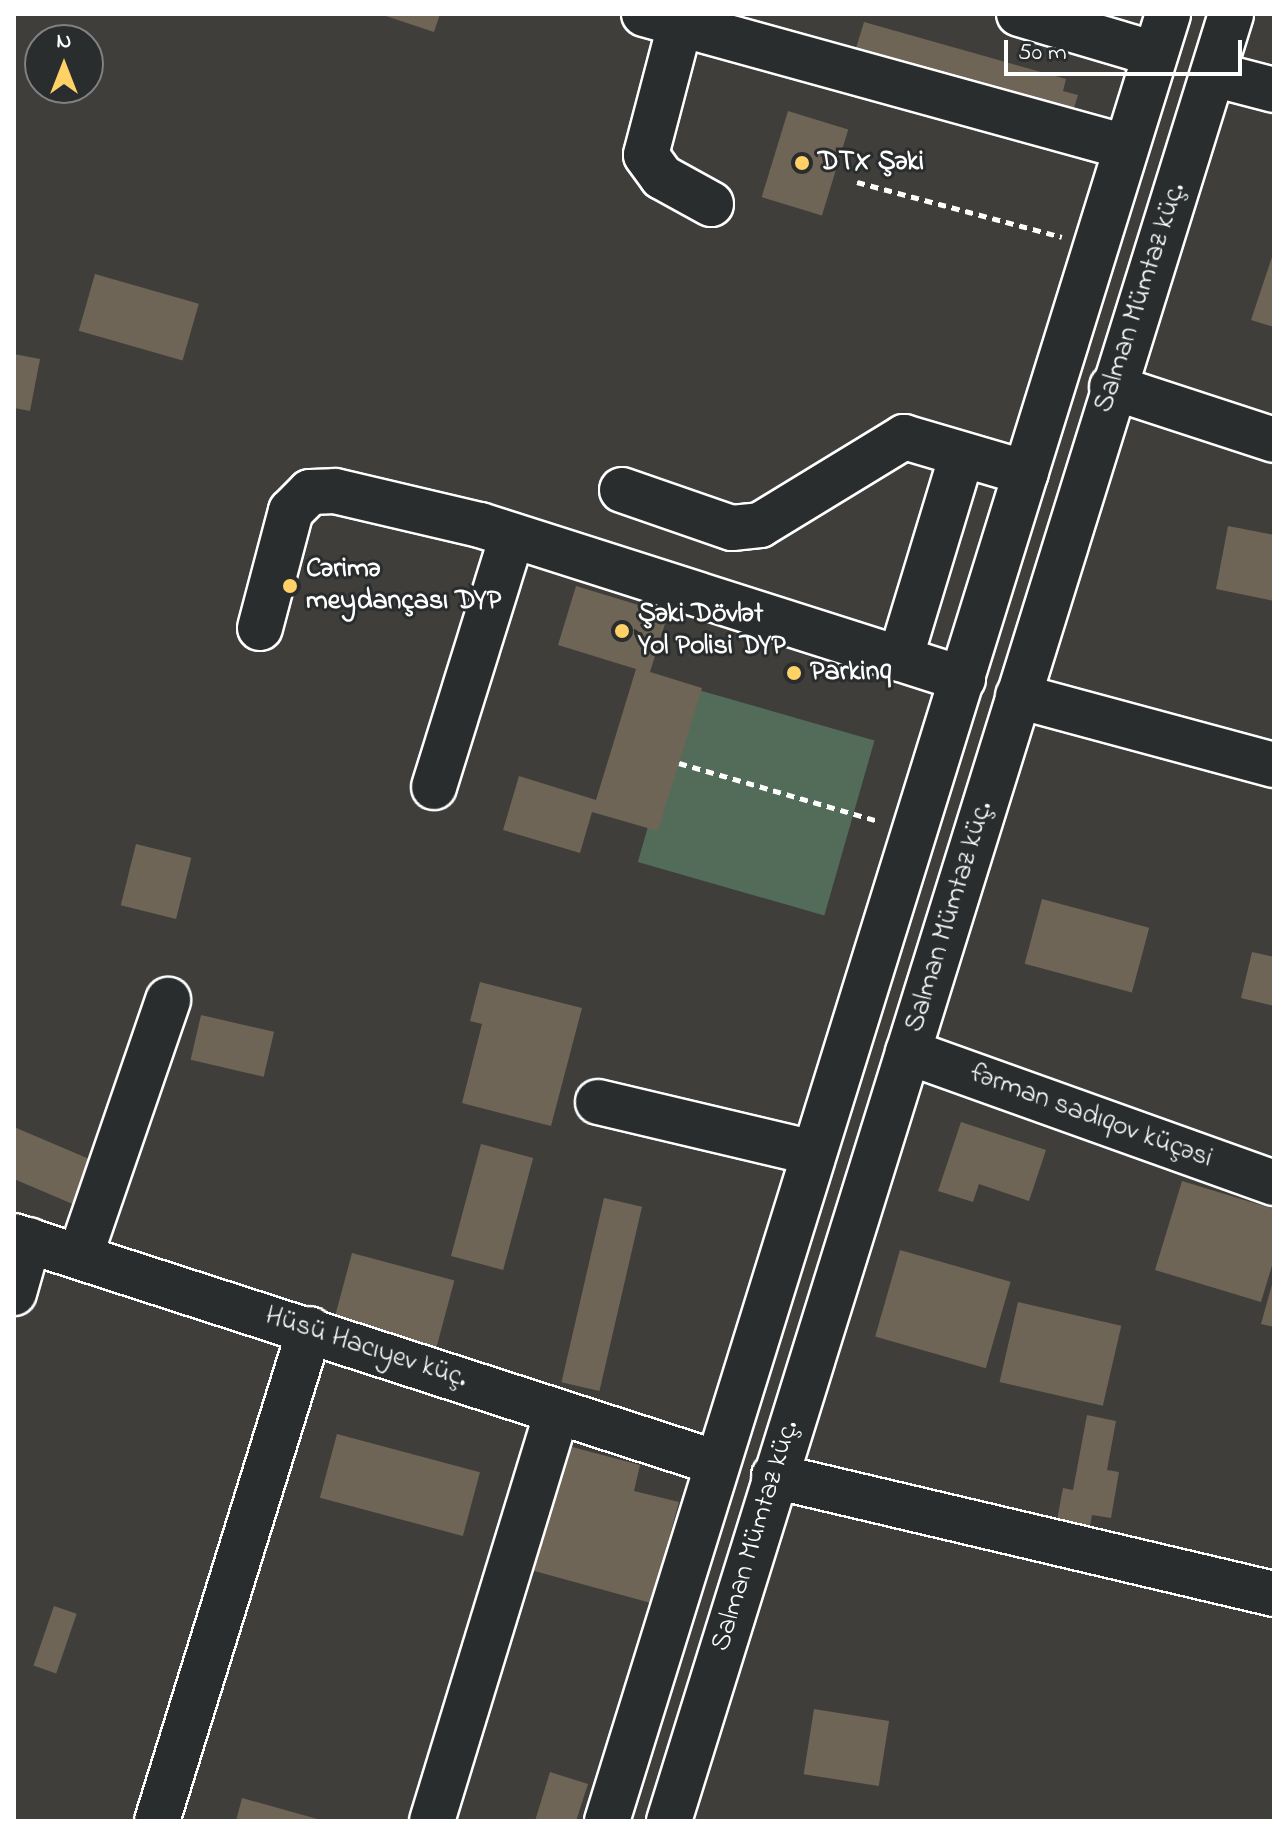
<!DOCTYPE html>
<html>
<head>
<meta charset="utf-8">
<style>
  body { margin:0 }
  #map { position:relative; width:1288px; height:1835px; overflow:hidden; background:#3f3e3a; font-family:"Indie Flower",sans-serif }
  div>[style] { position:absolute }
  .green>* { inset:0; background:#536c59; transform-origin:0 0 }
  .building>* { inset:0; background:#6f6556; transform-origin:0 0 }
  .path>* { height:5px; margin-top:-2.5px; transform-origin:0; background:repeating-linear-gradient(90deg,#fff 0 8px,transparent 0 14px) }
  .roads { filter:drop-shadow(2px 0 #fff) drop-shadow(-2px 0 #fff) drop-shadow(0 2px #fff) drop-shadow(0 -2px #fff) }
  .minor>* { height:44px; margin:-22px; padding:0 22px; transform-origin:22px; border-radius:22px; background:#2a2d2e }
  .highway>* { height:44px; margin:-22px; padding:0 22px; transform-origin:22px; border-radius:22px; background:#2a2d2e }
  .dots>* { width:22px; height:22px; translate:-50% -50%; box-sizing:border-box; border:4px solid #2a2d2e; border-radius:50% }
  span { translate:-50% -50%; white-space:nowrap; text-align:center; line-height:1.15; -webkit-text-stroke:6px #2a2d2e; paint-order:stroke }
  .poi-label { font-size:28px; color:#fff; font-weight:700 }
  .left { translate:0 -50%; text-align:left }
  .street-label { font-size:28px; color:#fff }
  .frame { position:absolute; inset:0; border:16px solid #fff; pointer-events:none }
  .north { position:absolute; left:24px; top:24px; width:80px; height:80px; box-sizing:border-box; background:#2a2d2e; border:2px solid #7f8182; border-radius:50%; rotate:0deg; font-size:22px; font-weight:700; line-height:32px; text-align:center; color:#fff }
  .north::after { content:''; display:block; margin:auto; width:28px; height:36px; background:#ffd166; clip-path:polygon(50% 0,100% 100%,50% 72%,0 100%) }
  .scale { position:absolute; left:1004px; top:40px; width:238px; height:36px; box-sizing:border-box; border:4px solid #fff; border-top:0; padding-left:10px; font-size:24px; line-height:28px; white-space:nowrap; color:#fff; -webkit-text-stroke:6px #2a2d2e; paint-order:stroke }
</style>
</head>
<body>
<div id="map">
  <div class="green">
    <i style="left:688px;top:687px;width:194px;height:182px;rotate:16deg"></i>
  </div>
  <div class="building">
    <i style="clip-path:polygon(380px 14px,440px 14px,434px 32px)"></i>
    <i style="clip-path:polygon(864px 22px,1066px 79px,1063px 91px,1078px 95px,1071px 118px,853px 58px)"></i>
    <i style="left:788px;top:111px;width:63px;height:90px;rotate:17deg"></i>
    <i style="clip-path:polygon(1274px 251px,1274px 327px,1251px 320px)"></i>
    <i style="left:95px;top:274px;width:108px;height:59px;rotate:16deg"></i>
    <i style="clip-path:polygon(14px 354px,40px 359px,30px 411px,14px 408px)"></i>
    <i style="clip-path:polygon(1228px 526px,1274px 535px,1274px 601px,1216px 589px)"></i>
    <i style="clip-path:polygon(576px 586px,668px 614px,650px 672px,702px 688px,658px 831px,592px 812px,580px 853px,503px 830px,519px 776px,596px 800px,636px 669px,558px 645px)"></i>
    <i style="left:136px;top:844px;width:57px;height:63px;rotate:14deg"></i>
    <i style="left:1042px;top:899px;width:111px;height:67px;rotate:15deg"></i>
    <i style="clip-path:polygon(1252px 952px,1274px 957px,1274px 1006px,1241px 998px)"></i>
    <i style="clip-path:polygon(480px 982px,582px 1008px,551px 1126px,462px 1103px,482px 1024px,470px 1021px)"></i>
    <i style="left:201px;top:1015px;width:75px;height:46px;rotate:13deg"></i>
    <i style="clip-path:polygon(961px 1122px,1046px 1150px,1029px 1201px,979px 1184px,973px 1202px,938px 1191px)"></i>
    <i style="clip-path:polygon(14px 1127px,94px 1161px,75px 1205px,14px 1179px)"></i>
    <i style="left:481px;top:1144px;width:54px;height:116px;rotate:15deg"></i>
    <i style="clip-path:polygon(1182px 1181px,1274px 1209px,1274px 1259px,1261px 1302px,1155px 1270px)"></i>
    <i style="left:604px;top:1198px;width:39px;height:189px;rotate:13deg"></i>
    <i style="left:900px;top:1250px;width:115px;height:90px;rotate:16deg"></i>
    <i style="left:352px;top:1253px;width:106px;height:69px;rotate:15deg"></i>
    <i style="clip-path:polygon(1273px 1281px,1274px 1281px,1274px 1327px,1261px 1324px)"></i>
    <i style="left:1018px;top:1302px;width:106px;height:82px;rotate:13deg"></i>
    <i style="clip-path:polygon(1087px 1415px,1116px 1421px,1107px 1470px,1119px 1472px,1111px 1518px,1092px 1515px,1090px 1526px,1057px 1520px,1063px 1488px,1073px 1490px)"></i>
    <i style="left:337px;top:1434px;width:148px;height:66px;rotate:15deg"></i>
    <i style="clip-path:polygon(561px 1444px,640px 1465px,634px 1491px,679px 1502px,651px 1603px,527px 1569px)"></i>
    <i style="left:54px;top:1606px;width:24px;height:63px;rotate:19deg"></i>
    <i style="left:814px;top:1709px;width:76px;height:66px;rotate:9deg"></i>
    <i style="clip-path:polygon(550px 1772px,588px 1784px,576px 1821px,535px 1821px)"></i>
    <i style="clip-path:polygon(242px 1798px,321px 1820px,321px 1821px,236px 1821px)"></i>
  </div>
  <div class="path">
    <i style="left:857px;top:182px;width:212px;rotate:15deg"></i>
    <i style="left:679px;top:763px;width:208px;rotate:16.2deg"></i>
  </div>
  <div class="roads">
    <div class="minor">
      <i style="left:644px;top:14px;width:500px;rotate:15.43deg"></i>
      <i style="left:1019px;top:14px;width:142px;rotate:16.4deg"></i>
      <i style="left:680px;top:25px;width:134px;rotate:104.7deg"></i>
      <i style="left:646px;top:155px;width:27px;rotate:54deg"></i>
      <i style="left:662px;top:177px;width:56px;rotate:28.9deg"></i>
      <i style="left:1213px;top:74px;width:63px;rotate:14.7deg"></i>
      <i style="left:1112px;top:387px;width:170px;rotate:18.1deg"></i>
      <i style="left:622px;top:490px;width:116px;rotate:19.1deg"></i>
      <i style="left:732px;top:528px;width:28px;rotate:-6deg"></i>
      <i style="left:760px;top:525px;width:169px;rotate:-31.4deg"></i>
      <i style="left:904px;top:437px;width:127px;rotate:16.4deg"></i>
      <i style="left:260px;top:628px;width:121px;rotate:-75.2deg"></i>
      <i style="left:291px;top:511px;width:27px;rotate:-45deg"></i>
      <i style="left:310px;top:492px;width:25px;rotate:-2deg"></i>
      <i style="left:335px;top:491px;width:149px;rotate:13.2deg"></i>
      <i style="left:480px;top:525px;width:507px;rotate:17.68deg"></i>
      <i style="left:900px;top:659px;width:213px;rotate:-73.1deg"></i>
      <i style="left:1018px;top:696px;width:265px;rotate:15.1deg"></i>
      <i style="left:434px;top:787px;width:263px;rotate:-72.7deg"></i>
      <i style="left:908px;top:1052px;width:389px;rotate:19.7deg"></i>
      <i style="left:598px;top:1102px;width:221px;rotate:13.3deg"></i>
      <i style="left:14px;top:1236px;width:739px;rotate:17.9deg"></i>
      <i style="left:80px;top:1256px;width:271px;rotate:-71deg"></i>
      <i style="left:14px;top:1293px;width:55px;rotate:-74.2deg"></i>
      <i style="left:774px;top:1476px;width:514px;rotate:13.28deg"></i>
      <i style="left:157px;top:1821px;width:515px;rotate:-72.73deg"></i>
      <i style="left:432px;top:1821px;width:428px;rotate:-73deg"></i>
    </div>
    <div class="highway">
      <i style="left:607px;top:1821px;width:1892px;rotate:-72.75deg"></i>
      <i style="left:669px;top:1821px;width:1892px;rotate:-72.72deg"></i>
    </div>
  </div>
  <div class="dots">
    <i style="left:802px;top:163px;background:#ffd166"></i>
    <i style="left:290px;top:586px;background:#ffd166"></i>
    <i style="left:622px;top:631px;background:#ffd166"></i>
    <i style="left:794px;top:673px;background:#ffd166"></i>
  </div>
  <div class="poi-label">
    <span class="left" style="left:818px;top:163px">DTX Şəki</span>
    <span class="left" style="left:306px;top:586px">Cərimə<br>meydançası DYP</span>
    <span class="left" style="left:638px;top:631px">Şəki Dövlət<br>Yol Polisi DYP</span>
    <span class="left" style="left:810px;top:673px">Parkinq</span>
  </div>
  <div class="street-label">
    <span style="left:1141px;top:298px;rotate:-72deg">Salman Mümtaz küç.</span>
    <span style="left:950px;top:917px;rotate:-73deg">Salman Mümtaz küç.</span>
    <span style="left:1091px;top:1117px;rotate:20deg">fərman sadıqov küçəsi</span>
    <span style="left:366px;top:1348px;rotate:18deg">Hüsü Hacıyev küç.</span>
    <span style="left:756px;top:1536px;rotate:-73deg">Salman Mümtaz küç.</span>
  </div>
  <div class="frame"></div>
  <div class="north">N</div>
  <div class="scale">50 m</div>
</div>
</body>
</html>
